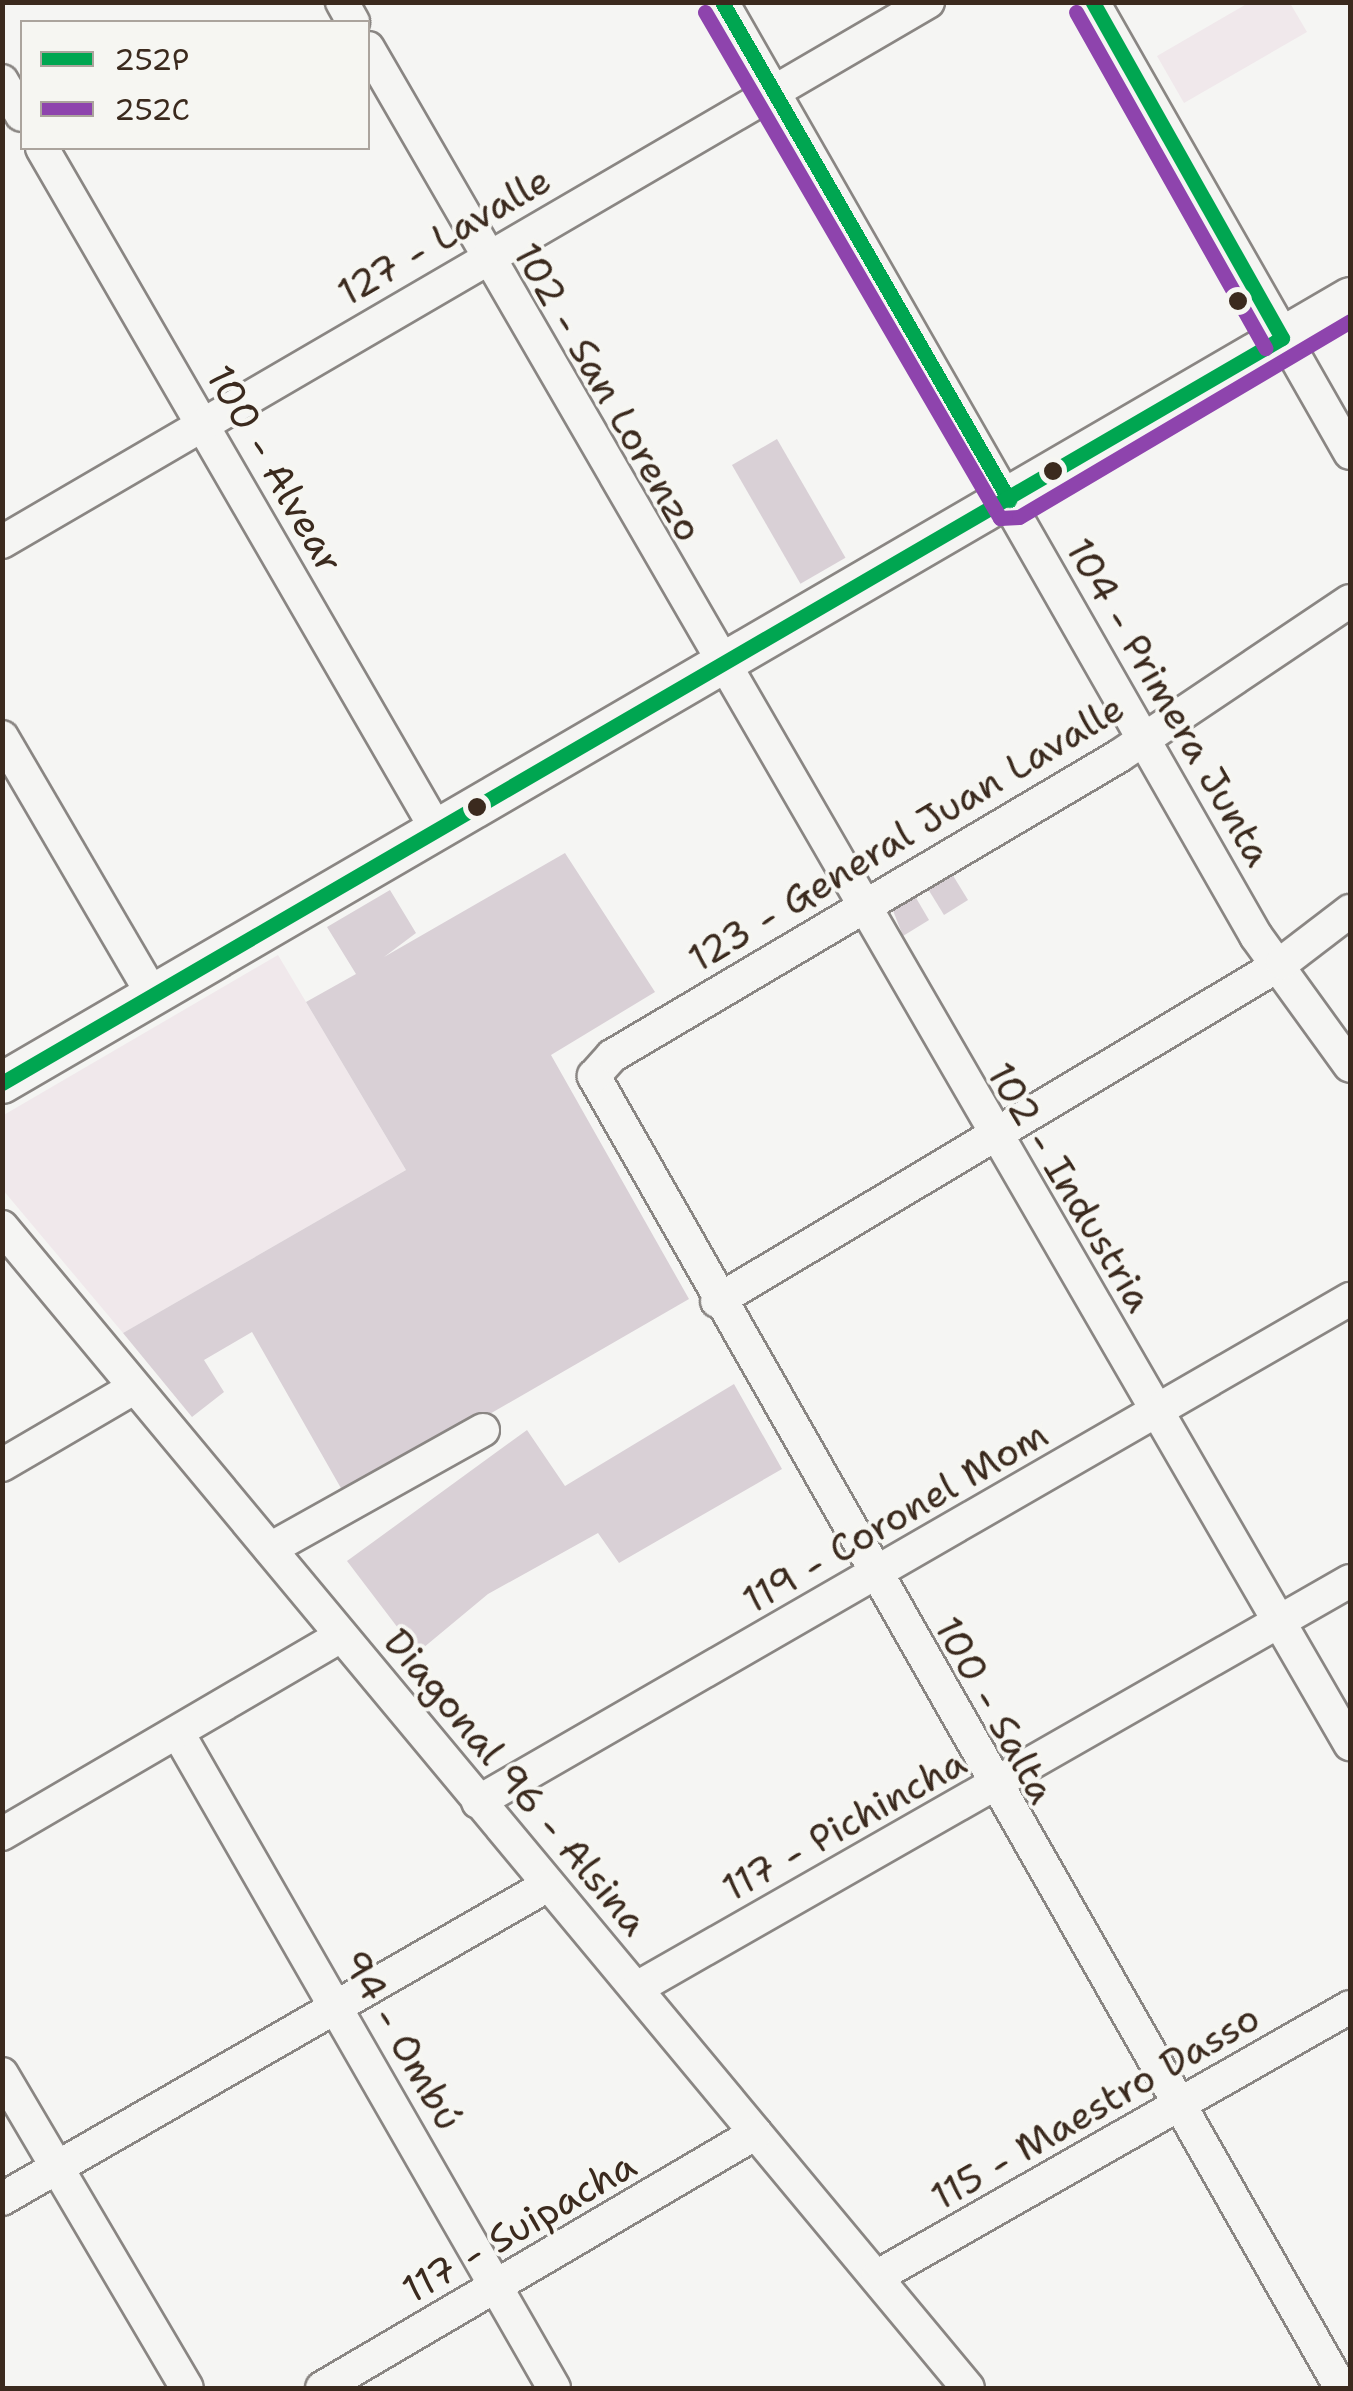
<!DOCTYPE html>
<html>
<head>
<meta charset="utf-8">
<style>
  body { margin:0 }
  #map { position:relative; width:1353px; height:2391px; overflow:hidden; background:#f5f5f3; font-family:"Shantell Sans",sans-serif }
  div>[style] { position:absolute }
  .built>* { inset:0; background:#f0e8eb }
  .building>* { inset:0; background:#d9d0d6; transform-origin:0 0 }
  .roads { filter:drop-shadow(2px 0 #8a8683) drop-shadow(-2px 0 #8a8683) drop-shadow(0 2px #8a8683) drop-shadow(0 -2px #8a8683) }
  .minor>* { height:32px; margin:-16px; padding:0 16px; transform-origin:16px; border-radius:16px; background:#f5f5f3 }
  .major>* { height:40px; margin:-20px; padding:0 20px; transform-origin:20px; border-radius:20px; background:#f5f5f3 }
  .bus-1>* { height:15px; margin:-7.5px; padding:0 7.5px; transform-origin:7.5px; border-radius:7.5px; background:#00a651 }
  .bus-2>* { height:15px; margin:-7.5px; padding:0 7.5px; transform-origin:7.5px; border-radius:7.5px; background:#8e44ad }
  .dots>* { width:28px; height:28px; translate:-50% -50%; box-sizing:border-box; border:5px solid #f6f6f2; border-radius:50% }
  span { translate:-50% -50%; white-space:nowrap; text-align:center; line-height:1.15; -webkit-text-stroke:8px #f6f6f2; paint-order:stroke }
  .street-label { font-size:38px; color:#3b2a1e }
  .frame { position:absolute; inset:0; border:5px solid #3b2a1e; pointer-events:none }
  .legend { position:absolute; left:20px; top:20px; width:350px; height:130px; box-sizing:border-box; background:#f6f6f2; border:2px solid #aba49d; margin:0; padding:12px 18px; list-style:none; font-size:30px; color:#3b2a1e }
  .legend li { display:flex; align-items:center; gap:20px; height:50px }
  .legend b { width:50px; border:2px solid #aba49d }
</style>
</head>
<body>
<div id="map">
  <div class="built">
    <i style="clip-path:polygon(1250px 2px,1290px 3px,1307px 32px,1184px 103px,1157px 56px)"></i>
    <i style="clip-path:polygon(278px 955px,406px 1170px,123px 1333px,3px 1190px,2px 1116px)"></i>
  </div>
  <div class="building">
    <i style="left:777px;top:439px;width:137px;height:52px;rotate:60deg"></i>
    <i style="clip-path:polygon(565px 853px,655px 992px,551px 1055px,689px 1299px,346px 1497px,252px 1332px,204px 1360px,224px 1392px,192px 1417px,123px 1333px,406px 1170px,306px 1002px,356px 974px,327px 927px,390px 890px,416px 933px,384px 957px)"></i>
    <i style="clip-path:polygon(949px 869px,968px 900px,944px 915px,928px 889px)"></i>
    <i style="clip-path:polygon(912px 891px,929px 920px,903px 936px,892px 908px)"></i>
    <i style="clip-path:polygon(734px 1384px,782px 1469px,619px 1563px,598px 1533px,488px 1594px,417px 1653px,347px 1561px,527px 1430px,565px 1486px)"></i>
  </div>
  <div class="roads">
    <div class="minor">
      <i style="left:342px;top:2px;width:23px;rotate:61deg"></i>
      <i style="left:722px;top:2px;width:1076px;rotate:60.24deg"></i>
      <i style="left:1256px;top:936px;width:160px;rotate:54.1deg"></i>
      <i style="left:1093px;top:2px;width:519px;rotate:60.32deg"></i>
      <i style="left:368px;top:48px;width:1960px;rotate:59.93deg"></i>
      <i style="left:2px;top:81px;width:39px;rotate:60deg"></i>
      <i style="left:42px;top:148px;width:790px;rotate:59.93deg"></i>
      <i style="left:2px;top:542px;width:1072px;rotate:-30.25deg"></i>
      <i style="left:2px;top:737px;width:301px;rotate:59.7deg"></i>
      <i style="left:2px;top:1227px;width:1510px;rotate:50.24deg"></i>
      <i style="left:717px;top:1301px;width:658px;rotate:-30.89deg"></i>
      <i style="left:1282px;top:963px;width:86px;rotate:-37.4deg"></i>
      <i style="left:2px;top:1465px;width:153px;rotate:-30.3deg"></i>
      <i style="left:270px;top:1549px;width:244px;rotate:-29.2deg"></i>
      <i style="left:178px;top:1733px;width:755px;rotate:60.14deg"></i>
      <i style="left:478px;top:1802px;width:1007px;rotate:-29.98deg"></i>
      <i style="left:2px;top:1834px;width:393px;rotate:-30.3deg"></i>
      <i style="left:637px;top:1988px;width:821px;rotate:-29.72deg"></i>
      <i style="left:2px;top:2074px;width:364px;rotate:59.5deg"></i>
      <i style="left:2px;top:2199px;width:630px;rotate:-29.9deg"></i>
      <i style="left:878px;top:2276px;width:543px;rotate:-29.68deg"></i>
      <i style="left:322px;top:2388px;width:503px;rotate:-30.44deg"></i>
      <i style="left:1341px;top:2388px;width:1510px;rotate:-119.66deg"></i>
      <i style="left:594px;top:1076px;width:27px;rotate:-48deg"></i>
      <i style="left:612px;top:1056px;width:589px;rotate:-30.61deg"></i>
      <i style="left:1119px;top:756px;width:278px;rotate:-33.9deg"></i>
    </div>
    <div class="major">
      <i style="left:2px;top:1083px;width:1560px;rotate:-30.21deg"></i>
    </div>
  </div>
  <div class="bus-1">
    <i style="left:722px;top:2px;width:575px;rotate:60.04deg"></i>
    <i style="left:2px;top:1083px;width:1481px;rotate:-30.2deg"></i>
    <i style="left:1282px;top:338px;width:386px;rotate:-119.4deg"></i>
  </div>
  <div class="bus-2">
    <i style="left:705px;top:12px;width:586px;rotate:59.76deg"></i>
    <i style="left:1000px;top:518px;width:19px;rotate:-3deg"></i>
    <i style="left:1019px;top:517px;width:385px;rotate:-30.6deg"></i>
    <i style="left:1076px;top:12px;width:386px;rotate:60.6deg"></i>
  </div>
  <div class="dots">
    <i style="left:1238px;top:301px;background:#3b2a1e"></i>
    <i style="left:1053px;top:471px;background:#3b2a1e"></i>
    <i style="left:477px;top:807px;background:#3b2a1e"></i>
  </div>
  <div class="street-label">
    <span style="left:444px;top:236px;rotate:-30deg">127 - Lavalle</span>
    <span style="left:608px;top:392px;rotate:60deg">102 - San Lorenzo</span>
    <span style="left:275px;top:469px;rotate:60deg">100 - Alvear</span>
    <span style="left:1169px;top:702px;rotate:60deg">104 - Primera Junta</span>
    <span style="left:906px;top:833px;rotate:-31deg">123 - General Juan Lavalle</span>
    <span style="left:1070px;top:1187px;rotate:59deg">102 - Industria</span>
    <span style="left:895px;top:1517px;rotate:-30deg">119 - Coronel Mom</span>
    <span style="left:995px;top:1710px;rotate:61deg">100 - Salta</span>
    <span style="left:516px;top:1782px;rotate:50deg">Diagonal 96 - Alsina</span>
    <span style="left:844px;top:1825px;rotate:-29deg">117 - Pichincha</span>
    <span style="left:402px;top:2040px;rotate:60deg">94 - Ombú</span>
    <span style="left:1095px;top:2107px;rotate:-30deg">115 - Maestro Dasso</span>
    <span style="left:519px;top:2227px;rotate:-30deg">117 - Suipacha</span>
  </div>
  <div class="frame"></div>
  <ul class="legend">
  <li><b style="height:12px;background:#00a651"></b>252P</li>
  <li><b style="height:12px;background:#8e44ad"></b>252C</li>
  </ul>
</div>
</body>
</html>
